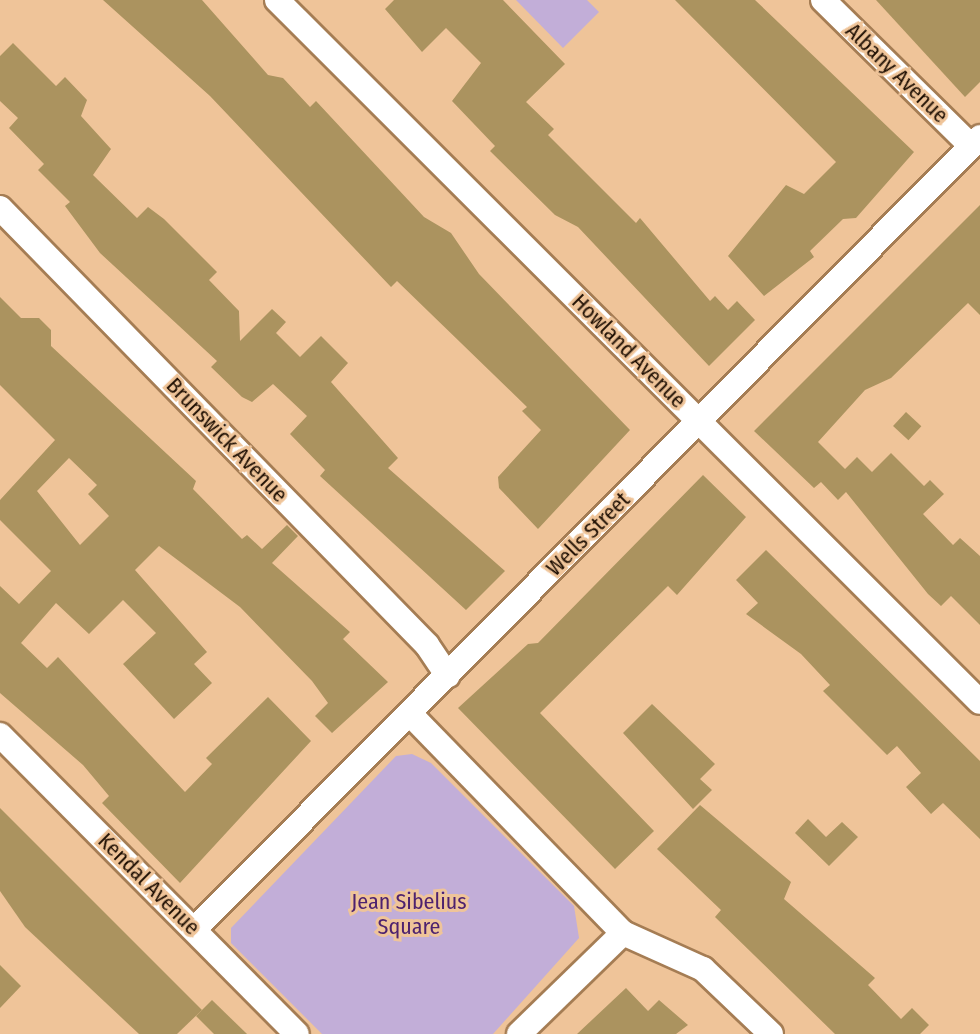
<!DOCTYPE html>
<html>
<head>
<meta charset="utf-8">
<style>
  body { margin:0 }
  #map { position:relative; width:980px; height:1034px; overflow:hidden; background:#efc499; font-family:"Fira Sans Condensed",sans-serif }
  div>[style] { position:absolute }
  .green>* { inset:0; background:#c2aed8 }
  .building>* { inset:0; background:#ab935f; transform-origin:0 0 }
  .roads { filter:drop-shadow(2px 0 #a57d54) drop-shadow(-2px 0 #a57d54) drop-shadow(0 2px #a57d54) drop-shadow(0 -2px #a57d54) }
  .minor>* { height:24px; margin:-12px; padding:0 12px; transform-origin:12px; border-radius:12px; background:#fff }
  span { translate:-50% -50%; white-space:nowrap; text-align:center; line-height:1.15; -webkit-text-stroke:6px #efc499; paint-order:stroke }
  .street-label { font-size:22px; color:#1c0d01 }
  .park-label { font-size:22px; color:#4d226f }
</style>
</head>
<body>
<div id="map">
  <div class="green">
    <i style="clip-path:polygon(516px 0,587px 0,599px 12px,563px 48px)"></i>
    <i style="clip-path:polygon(412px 754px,431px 763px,574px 906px,579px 938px,493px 1034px,322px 1034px,231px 943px,231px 928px,396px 756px)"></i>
  </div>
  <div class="building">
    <i style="clip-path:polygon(103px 0,202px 0,268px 75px,283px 78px,310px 107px,316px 101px,424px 217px,451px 233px,479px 274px,630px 430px,538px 529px,499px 488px,498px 477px,541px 430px,522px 411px,527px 407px,397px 281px,391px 287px,210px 96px)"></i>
    <i style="clip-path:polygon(394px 0,503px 0,565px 64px,526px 102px,554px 129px,548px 135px,636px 223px,640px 218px,710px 301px,715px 296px,728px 310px,737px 301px,755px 320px,709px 366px,578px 227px,555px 215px,490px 151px,495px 146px,452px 101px,481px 63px,446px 28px,422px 52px,385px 9px)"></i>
    <i style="clip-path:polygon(675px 0,755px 0,914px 152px,856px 218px,843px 219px,810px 251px,814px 257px,764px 296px,728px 256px,786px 185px,804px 194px,836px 162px)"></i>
    <i style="clip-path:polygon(876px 0,980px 0,980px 82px,965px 97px)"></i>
    <i style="clip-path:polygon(13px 43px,56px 86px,65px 77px,87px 100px,81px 116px,111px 149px,93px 175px,137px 218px,148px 207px,164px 219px,217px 272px,209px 280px,239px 311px,240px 341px,272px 309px,286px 322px,276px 333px,300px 357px,321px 336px,348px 363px,331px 382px,398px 458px,388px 468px,505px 571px,466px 610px,320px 476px,325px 470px,290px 434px,307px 416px,288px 398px,273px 384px,252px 402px,242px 397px,211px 367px,217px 361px,100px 253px,65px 206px,70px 202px,38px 170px,44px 164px,9px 128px,18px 118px,0 101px,0 56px)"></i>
    <i style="clip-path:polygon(980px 205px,980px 315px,968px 303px,891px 378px,865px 390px,818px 442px,845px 469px,857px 457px,872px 472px,891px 453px,924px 486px,930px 480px,944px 494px,923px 514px,953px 545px,960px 538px,980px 556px,980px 625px,951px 596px,941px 606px,928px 594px,846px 492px,838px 500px,821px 482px,814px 488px,754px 431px)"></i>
    <i style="clip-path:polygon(evenodd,0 297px,21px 318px,39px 318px,51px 330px,51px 346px,196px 481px,193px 489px,242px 539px,247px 535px,262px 549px,287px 525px,298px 536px,272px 563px,350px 632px,343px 639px,388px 682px,332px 733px,315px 716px,328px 703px,312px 681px,240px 607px,159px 546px,135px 570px,207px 652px,194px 664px,212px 683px,174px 719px,123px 664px,156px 633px,123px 600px,89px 634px,56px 603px,21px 643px,47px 668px,58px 657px,185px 792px,212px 764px,206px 758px,268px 697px,311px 741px,180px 883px,102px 803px,109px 796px,83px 765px,0 693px,0 586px,19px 604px,51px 571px,0 520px,0 500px,55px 440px,0 385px,0 297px,69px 458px,97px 485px,88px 494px,109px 516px,80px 545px,37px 491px,69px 458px)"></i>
    <i style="left:906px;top:412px;width:21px;height:19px;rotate:43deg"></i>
    <i style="clip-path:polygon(703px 475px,746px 517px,677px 595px,668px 586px,540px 713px,654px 831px,615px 869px,458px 708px,528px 644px,538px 643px)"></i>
    <i style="clip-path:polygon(766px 550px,980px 761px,980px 839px,943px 803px,931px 814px,906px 787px,921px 773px,897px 746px,887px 755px,823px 691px,830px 685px,801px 654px,746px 614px,758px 603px,736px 580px)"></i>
    <i style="clip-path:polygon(652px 704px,715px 764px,700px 779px,712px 790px,693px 809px,623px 733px)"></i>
    <i style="clip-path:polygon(700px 805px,791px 882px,784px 899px,875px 978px,868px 985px,901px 1019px,912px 1008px,929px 1025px,920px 1034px,835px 1034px,715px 917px,721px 910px,657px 849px)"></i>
    <i style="clip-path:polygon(0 808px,202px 1010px,177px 1034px,139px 1034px,25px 927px,0 891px)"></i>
    <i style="clip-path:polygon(808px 819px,826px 837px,842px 822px,858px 837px,829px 866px,795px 833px)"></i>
    <i style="clip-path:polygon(0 965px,21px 986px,0 1008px)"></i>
    <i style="clip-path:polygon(626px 988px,648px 1011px,659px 1000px,688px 1025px,676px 1034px,577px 1034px)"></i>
    <i style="clip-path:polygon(212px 1000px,247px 1034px,214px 1034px,196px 1016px)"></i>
  </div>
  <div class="roads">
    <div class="minor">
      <i style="left:277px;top:0;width:993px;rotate:44.96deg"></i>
      <i style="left:823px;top:0;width:208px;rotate:44.6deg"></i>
      <i style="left:0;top:208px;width:611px;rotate:45.66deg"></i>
      <i style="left:427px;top:645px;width:37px;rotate:56deg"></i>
      <i style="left:411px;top:715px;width:304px;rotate:45.8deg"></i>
      <i style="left:623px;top:933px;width:88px;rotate:24.2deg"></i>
      <i style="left:703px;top:969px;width:94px;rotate:43.7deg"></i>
      <i style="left:0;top:735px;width:421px;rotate:45.2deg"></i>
      <i style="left:195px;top:929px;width:1115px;rotate:-45.25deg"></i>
      <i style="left:519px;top:1034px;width:145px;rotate:-44.2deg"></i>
    </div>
  </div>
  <div class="street-label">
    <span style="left:897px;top:73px;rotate:44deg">Albany Avenue</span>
    <span style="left:629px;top:351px;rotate:45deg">Howland Avenue</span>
    <span style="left:227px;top:440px;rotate:46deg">Brunswick Avenue</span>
    <span style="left:588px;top:534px;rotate:-45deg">Wells Street</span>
    <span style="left:149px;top:884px;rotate:45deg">Kendal Avenue</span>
  </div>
  <div class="park-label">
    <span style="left:409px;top:914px">Jean Sibelius<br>Square</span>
  </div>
</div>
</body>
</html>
